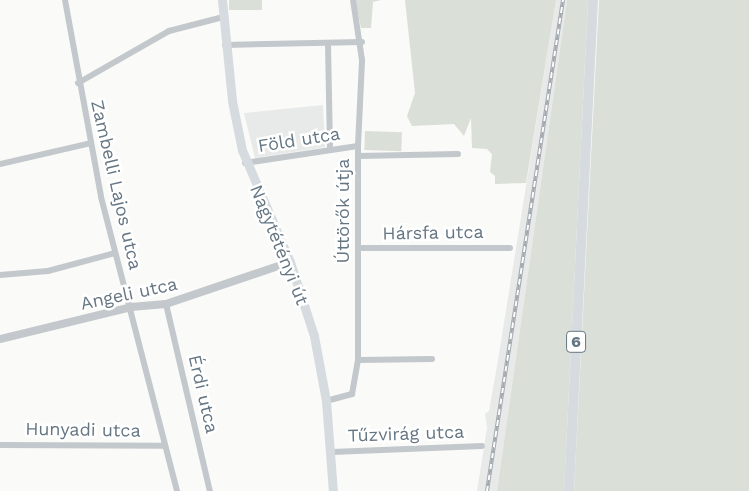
<!DOCTYPE html>
<html>
<head>
<meta charset="utf-8">
<style>
  body { margin:0 }
  #map { position:relative; width:749px; height:491px; overflow:hidden; background:#fafaf8; font-family:"Work Sans",sans-serif }
  div>[style] { position:absolute }
  .built>* { inset:0; background:#e8e9e9 }
  .green>* { inset:0; background:#dadfd7; transform-origin:0 0 }
  .minor>* { height:6px; margin:-3px; padding:0 3px; transform-origin:3px; border-radius:3px; background:#c3c8cc }
  .tertiary>* { height:8px; margin:-4px; padding:0 4px; transform-origin:4px; border-radius:4px; background:#c3c8cc }
  .secondary>* { height:9px; margin:-4.5px; padding:0 4.5px; transform-origin:4.5px; border-radius:4.5px; background:#d6dbdf }
  .primary>* { height:10px; margin:-5px; padding:0 5px; transform-origin:5px; border-radius:5px; background:#d6dbdf }
  .rail>* { height:4px; margin-top:-2px; transform-origin:0; background:repeating-linear-gradient(90deg,#fff 0 5.5px,#a2aab0 0 11px); box-sizing:border-box; border-block:1px solid #a2aab0 }
  span { translate:-50% -50%; white-space:nowrap; text-align:center; line-height:1.15; -webkit-text-stroke:5px #fff; paint-order:stroke }
  .shield-label span { padding:1px 4px; background:#fff; border:1px solid; border-radius:4px; -webkit-text-stroke-width:0 }
  .shield-label { font-size:16px; color:#657683; font-weight:700 }
  .street-label { font-size:18px; color:#657683 }
</style>
</head>
<body>
<div id="map">
  <div class="built">
    <i style="clip-path:polygon(556px 0,567px 0,497px 491px,477px 491px,487px 428px,485px 414px,489px 411px,497px 366px)"></i>
    <i style="clip-path:polygon(323px 105px,325px 147px,255px 158px,244px 113px)"></i>
  </div>
  <div class="green">
    <i style="left:229px;top:0;width:33px;height:10px"></i>
    <i style="clip-path:polygon(355px 0,381px 0,373px 2px,371px 28px,361px 28px)"></i>
    <i style="clip-path:polygon(405px 0,556px 0,526px 183px,495px 184px,495px 176px,490px 172px,492px 154px,487px 149px,472px 148px,471px 118px,464px 136px,454px 124px,412px 126px,407px 116px,415px 93px)"></i>
    <i style="clip-path:polygon(567px 0,588px 0,564px 491px,497px 491px)"></i>
    <i style="clip-path:polygon(599px 0,749px 0,749px 491px,574px 491px)"></i>
    <i style="left:365px;top:131px;width:37px;height:19px;rotate:2deg"></i>
  </div>
  <div class="minor">
    <i style="left:65px;top:0;width:200px;rotate:79.6deg"></i>
    <i style="left:101px;top:197px;width:304px;rotate:75.5deg"></i>
    <i style="left:328px;top:44px;width:105px;rotate:88.9deg"></i>
    <i style="left:225px;top:45px;width:137px;rotate:-1.3deg"></i>
    <i style="left:78px;top:83px;width:105px;rotate:-29.7deg"></i>
    <i style="left:169px;top:31px;width:56px;rotate:-14.5deg"></i>
    <i style="left:358px;top:156px;width:100px;rotate:-1.1deg"></i>
    <i style="left:245px;top:163px;width:114px;rotate:-8.6deg"></i>
    <i style="left:0;top:164px;width:93px;rotate:-13deg"></i>
    <i style="left:358px;top:248px;width:152px"></i>
    <i style="left:0;top:275px;width:48px;rotate:-4.8deg"></i>
    <i style="left:48px;top:271px;width:69px;rotate:-15deg"></i>
    <i style="left:166px;top:304px;width:192px;rotate:76.8deg"></i>
    <i style="left:358px;top:360px;width:74px;rotate:-0.8deg"></i>
    <i style="left:326px;top:401px;width:27px;rotate:-15deg"></i>
    <i style="left:352px;top:394px;width:35px;rotate:-80deg"></i>
    <i style="left:358px;top:360px;width:214px;rotate:-90deg"></i>
    <i style="left:358px;top:146px;width:86px;rotate:-87.3deg"></i>
    <i style="left:362px;top:60px;width:61px;rotate:-98.5deg"></i>
    <i style="left:0;top:445px;width:165px;rotate:0.3deg"></i>
    <i style="left:332px;top:452px;width:150px;rotate:-2.3deg"></i>
  </div>
  <div class="tertiary">
    <i style="left:0;top:339px;width:135px;rotate:-13.7deg"></i>
    <i style="left:131px;top:307px;width:35px;rotate:-5deg"></i>
    <i style="left:166px;top:304px;width:131px;rotate:-18.7deg"></i>
  </div>
  <div class="secondary">
    <i style="left:222px;top:0;width:101px;rotate:84.3deg"></i>
    <i style="left:232px;top:101px;width:50px;rotate:78.5deg"></i>
    <i style="left:242px;top:150px;width:122px;rotate:66.8deg"></i>
    <i style="left:290px;top:262px;width:78px;rotate:72deg"></i>
    <i style="left:314px;top:336px;width:66px;rotate:79.5deg"></i>
    <i style="left:326px;top:401px;width:90px;rotate:85.6deg"></i>
  </div>
  <div class="primary">
    <i style="left:569px;top:491px;width:492px;rotate:-87.2deg"></i>
  </div>
  <div class="rail">
    <i style="left:487px;top:491px;width:497px;rotate:-81.2deg"></i>
  </div>
  <div class="shield-label">
    <span style="left:576px;top:342px">6</span>
  </div>
  <div class="street-label">
    <span style="left:299px;top:140px;rotate:-9deg">Föld utca</span>
    <span style="left:116px;top:185px;rotate:77deg">Zambelli Lajos utca</span>
    <span style="left:343px;top:211px;rotate:-90deg">Úttörők útja</span>
    <span style="left:433px;top:233px;rotate:-1deg">Hársfa utca</span>
    <span style="left:279px;top:245px;rotate:68deg">Nagytétényi út</span>
    <span style="left:129px;top:294px;rotate:-12deg">Angeli utca</span>
    <span style="left:203px;top:394px;rotate:77deg">Érdi utca</span>
    <span style="left:83px;top:430px;rotate:1deg">Hunyadi utca</span>
    <span style="left:406px;top:434px;rotate:-2deg">Tűzvirág utca</span>
  </div>
</div>
</body>
</html>
